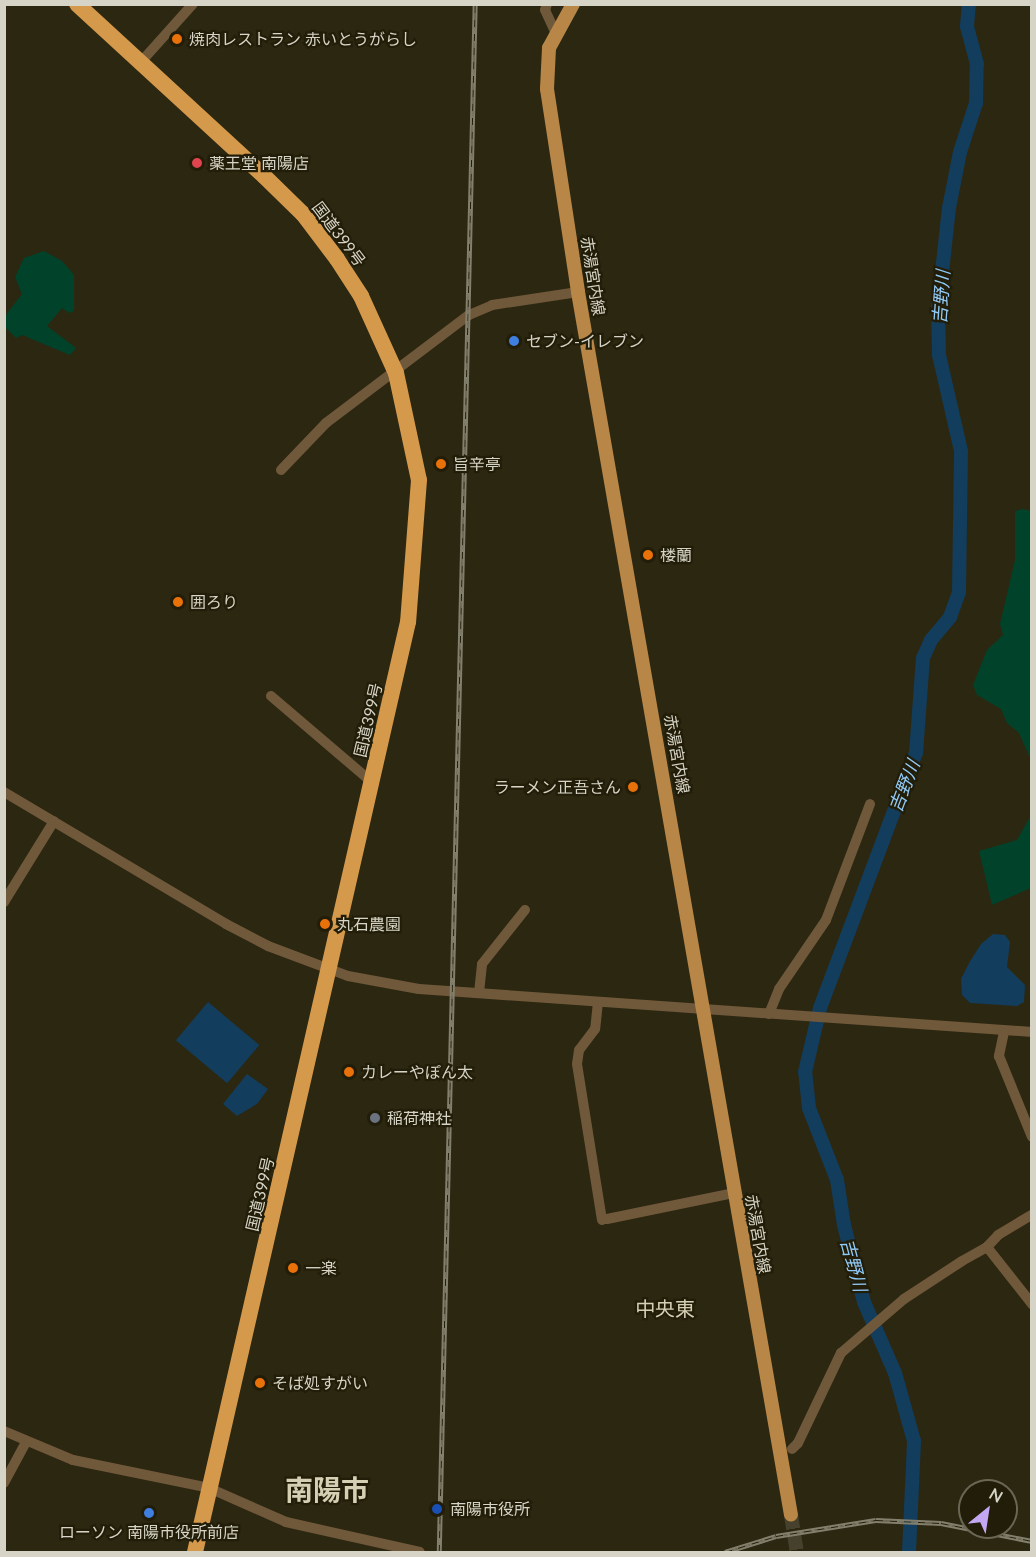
<!DOCTYPE html>
<html>
<head>
<meta charset="utf-8">
<style>
  body { margin:0 }
  #map { position:relative; width:1036px; height:1557px; overflow:hidden; background:#2c2711; font-family:Lato,"Noto Sans JP",sans-serif }
  div>[style] { position:absolute }
  .green>* { inset:0; background:#00432a }
  .water>* { inset:0; background:#133d5c; transform-origin:0 0 }
  .river>* { height:14px; margin:-7px; padding:0 7px; transform-origin:7px; border-radius:7px; background:#133d5c }
  .major-tunnel>* { height:14px; margin-top:-7px; transform-origin:0; background:repeating-linear-gradient(90deg,#46412c 0 14px,transparent 0 21px) }
  .minor>* { height:10px; margin:-5px; padding:0 5px; transform-origin:5px; border-radius:5px; background:#70583b }
  .major>* { height:14px; margin:-7px; padding:0 7px; transform-origin:7px; border-radius:7px; background:#b88748 }
  .highway>* { height:16px; margin:-8px; padding:0 8px; transform-origin:8px; border-radius:8px; background:#d5994c }
  .rail>* { height:4.5px; margin-top:-2.25px; transform-origin:0; background:repeating-linear-gradient(90deg,#221d08 0 7px,#837f6d 0 14px); box-sizing:border-box; border-block:2px solid #837f6d }
  .dots>* { width:16px; height:16px; translate:-50% -50%; box-sizing:border-box; border:3px solid #221d08; border-radius:50% }
  span { translate:-50% -50%; white-space:nowrap; text-align:center; line-height:1.15; -webkit-text-stroke:4.5px #221d08; paint-order:stroke }
  .poi-label { font-size:16px; color:#d6d4c6 }
  .left { translate:0 -50%; text-align:left }
  .right { translate:-100% -50%; text-align:right }
  .street-label { font-size:16px; color:#d6d4c6 }
  .water-label { font-size:18px; color:#91caf9; font-style:italic }
  .quarter-label { font-size:20px; color:#d5cfb4 }
  .town-label { font-size:28px; color:#d5cfb4; font-weight:700 }
  .frame { position:absolute; inset:0; border:6px solid #d6d4c6; pointer-events:none }
  .north { position:absolute; left:958px; top:1479px; width:60px; height:60px; box-sizing:border-box; background:#221d08; border:2px solid #6a6654; border-radius:50%; rotate:30deg; font-size:16px; font-weight:700; line-height:24px; text-align:center; color:#d6d4c6 }
  .north::after { content:''; display:block; margin:auto; width:21px; height:27px; background:#c3a7f2; clip-path:polygon(50% 0,100% 100%,50% 72%,0 100%) }
</style>
</head>
<body>
<div id="map">
  <div class="green">
    <i style="clip-path:polygon(44px 251px,62px 261px,74px 275px,74px 311px,69px 313px,62px 308px,47px 326px,76px 348px,70px 355px,22px 335px,16px 338px,5px 327px,5px 316px,22px 294px,15px 277px,24px 258px)"></i>
    <i style="clip-path:polygon(1022px 509px,1032px 511px,1031px 760px,1019px 733px,1007px 723px,1001px 709px,977px 695px,973px 685px,987px 650px,1003px 635px,1000px 624px,1015px 560px,1015px 511px)"></i>
    <i style="clip-path:polygon(1031px 815px,1031px 888px,992px 905px,979px 851px,1017px 840px)"></i>
  </div>
  <div class="water">
    <i style="clip-path:polygon(993px 934px,1005px 935px,1010px 942px,1007px 967px,1025px 985px,1024px 1002px,1017px 1006px,970px 1003px,962px 995px,961px 979px,969px 963px,981px 944px)"></i>
    <i style="left:208px;top:1002px;width:67px;height:50px;rotate:40deg"></i>
    <i style="clip-path:polygon(247px 1074px,268px 1089px,257px 1104px,237px 1116px,223px 1104px)"></i>
  </div>
  <div class="river">
    <i style="left:909px;top:1552px;width:111px;rotate:-87.4deg"></i>
    <i style="left:914px;top:1441px;width:71px;rotate:-105.6deg"></i>
    <i style="left:895px;top:1373px;width:77px;rotate:-113.6deg"></i>
    <i style="left:864px;top:1302px;width:80px;rotate:-104.6deg"></i>
    <i style="left:844px;top:1225px;width:46px;rotate:-98.8deg"></i>
    <i style="left:837px;top:1180px;width:77px;rotate:-111.3deg"></i>
    <i style="left:809px;top:1108px;width:36px;rotate:-96deg"></i>
    <i style="left:805px;top:1072px;width:66px;rotate:-76.8deg"></i>
    <i style="left:820px;top:1008px;width:272px;rotate:-69.4deg"></i>
    <i style="left:916px;top:753px;width:95px;rotate:-85.8deg"></i>
    <i style="left:923px;top:658px;width:20px;rotate:-66deg"></i>
    <i style="left:931px;top:640px;width:30px;rotate:-50deg"></i>
    <i style="left:950px;top:617px;width:27px;rotate:-70deg"></i>
    <i style="left:959px;top:592px;width:141px;rotate:-89.2deg"></i>
    <i style="left:961px;top:451px;width:98px;rotate:-102.9deg"></i>
    <i style="left:939px;top:355px;width:46px;rotate:-91.2deg"></i>
    <i style="left:938px;top:309px;width:102px;rotate:-83.8deg"></i>
    <i style="left:949px;top:208px;width:57px;rotate:-78.9deg"></i>
    <i style="left:960px;top:152px;width:52px;rotate:-71.9deg"></i>
    <i style="left:976px;top:103px;width:39px;rotate:-89deg"></i>
    <i style="left:977px;top:64px;width:39px;rotate:-105deg"></i>
    <i style="left:967px;top:26px;width:22px;rotate:-85deg"></i>
  </div>
  <div class="major-tunnel">
    <i style="left:791px;top:1515px;width:37px;rotate:81deg"></i>
  </div>
  <div class="minor">
    <i style="left:547px;top:4px;width:6px;rotate:108deg"></i>
    <i style="left:545px;top:10px;width:23px;rotate:65deg"></i>
    <i style="left:140px;top:63px;width:79px;rotate:-48.1deg"></i>
    <i style="left:281px;top:470px;width:65px;rotate:-46.2deg"></i>
    <i style="left:326px;top:423px;width:179px;rotate:-37.1deg"></i>
    <i style="left:469px;top:315px;width:25px;rotate:-23deg"></i>
    <i style="left:492px;top:305px;width:87px;rotate:-8.6deg"></i>
    <i style="left:271px;top:696px;width:134px;rotate:40.5deg"></i>
    <i style="left:4px;top:792px;width:258px;rotate:30.7deg"></i>
    <i style="left:226px;top:924px;width:47px;rotate:27.6deg"></i>
    <i style="left:268px;top:946px;width:85px;rotate:20.6deg"></i>
    <i style="left:348px;top:976px;width:72px;rotate:10.4deg"></i>
    <i style="left:419px;top:989px;width:615px;rotate:4.01deg"></i>
    <i style="left:4px;top:902px;width:95px;rotate:-58.3deg"></i>
    <i style="left:479px;top:993px;width:29px;rotate:-84deg"></i>
    <i style="left:482px;top:964px;width:69px;rotate:-51.5deg"></i>
    <i style="left:598px;top:1002px;width:27px;rotate:96deg"></i>
    <i style="left:595px;top:1029px;width:26px;rotate:127deg"></i>
    <i style="left:579px;top:1050px;width:14px;rotate:98deg"></i>
    <i style="left:577px;top:1064px;width:158px;rotate:80.9deg"></i>
    <i style="left:769px;top:1014px;width:27px;rotate:-68deg"></i>
    <i style="left:779px;top:989px;width:83px;rotate:-55.7deg"></i>
    <i style="left:826px;top:920px;width:124px;rotate:-69.2deg"></i>
    <i style="left:1004px;top:1032px;width:25px;rotate:102deg"></i>
    <i style="left:999px;top:1056px;width:87px;rotate:67.8deg"></i>
    <i style="left:607px;top:1219px;width:130px;rotate:-11.6deg"></i>
    <i style="left:987px;top:1247px;width:16px;rotate:-47deg"></i>
    <i style="left:998px;top:1235px;width:39px;rotate:-31deg"></i>
    <i style="left:4px;top:1431px;width:75px;rotate:22.8deg"></i>
    <i style="left:73px;top:1460px;width:139px;rotate:11.6deg"></i>
    <i style="left:209px;top:1488px;width:84px;rotate:23.8deg"></i>
    <i style="left:286px;top:1522px;width:137px;rotate:12.6deg"></i>
    <i style="left:792px;top:1449px;width:8px;rotate:-45deg"></i>
    <i style="left:798px;top:1443px;width:100px;rotate:-64.5deg"></i>
    <i style="left:841px;top:1353px;width:83px;rotate:-40.6deg"></i>
    <i style="left:904px;top:1299px;width:69px;rotate:-33.2deg"></i>
    <i style="left:962px;top:1261px;width:29px;rotate:-29deg"></i>
    <i style="left:987px;top:1247px;width:73px;rotate:51.7deg"></i>
    <i style="left:4px;top:1483px;width:47px;rotate:-61.8deg"></i>
  </div>
  <div class="major">
    <i style="left:573px;top:4px;width:50px;rotate:118.6deg"></i>
    <i style="left:549px;top:48px;width:41px;rotate:92.8deg"></i>
    <i style="left:547px;top:89px;width:205px;rotate:81.3deg"></i>
    <i style="left:578px;top:292px;width:1241px;rotate:80.12deg"></i>
  </div>
  <div class="highway">
    <i style="left:77px;top:4px;width:254px;rotate:42.6deg"></i>
    <i style="left:264px;top:176px;width:54px;rotate:44.3deg"></i>
    <i style="left:303px;top:214px;width:56px;rotate:52.9deg"></i>
    <i style="left:337px;top:259px;width:44px;rotate:57deg"></i>
    <i style="left:361px;top:296px;width:85px;rotate:65.6deg"></i>
    <i style="left:396px;top:373px;width:109px;rotate:77.9deg"></i>
    <i style="left:419px;top:480px;width:142px;rotate:94.4deg"></i>
    <i style="left:408px;top:622px;width:954px;rotate:102.9deg"></i>
  </div>
  <div class="rail">
    <i style="left:439px;top:1552px;width:1548px;rotate:-88.67deg"></i>
    <i style="left:725px;top:1552px;width:53px;rotate:-17.4deg"></i>
    <i style="left:776px;top:1536px;width:101px;rotate:-9.1deg"></i>
    <i style="left:876px;top:1520px;width:65px;rotate:2.6deg"></i>
    <i style="left:941px;top:1523px;width:93px;rotate:11.2deg"></i>
  </div>
  <div class="dots">
    <i style="left:177px;top:39px;background:#e8710a"></i>
    <i style="left:197px;top:163px;background:#e0444e"></i>
    <i style="left:514px;top:341px;background:#3f7fe0"></i>
    <i style="left:441px;top:464px;background:#e8710a"></i>
    <i style="left:648px;top:555px;background:#e8710a"></i>
    <i style="left:178px;top:602px;background:#e8710a"></i>
    <i style="left:633px;top:787px;background:#e8710a"></i>
    <i style="left:325px;top:924px;background:#e8710a"></i>
    <i style="left:349px;top:1072px;background:#e8710a"></i>
    <i style="left:375px;top:1118px;background:#6b7280"></i>
    <i style="left:293px;top:1268px;background:#e8710a"></i>
    <i style="left:260px;top:1383px;background:#e8710a"></i>
    <i style="left:437px;top:1509px;background:#1a4fb4"></i>
    <i style="left:149px;top:1513px;background:#3f7fe0"></i>
  </div>
  <div class="poi-label">
    <span class="left" style="left:189px;top:39px">焼肉レストラン 赤いとうがらし</span>
    <span class="left" style="left:209px;top:163px">薬王堂 南陽店</span>
    <span class="left" style="left:526px;top:341px">セブン-イレブン</span>
    <span class="left" style="left:453px;top:464px">旨辛亭</span>
    <span class="left" style="left:660px;top:555px">楼蘭</span>
    <span class="left" style="left:190px;top:602px">囲ろり</span>
    <span class="right" style="left:621px;top:787px">ラーメン正吾さん</span>
    <span class="left" style="left:337px;top:924px">丸石農園</span>
    <span class="left" style="left:361px;top:1072px">カレーやぽん太</span>
    <span class="left" style="left:387px;top:1118px">稲荷神社</span>
    <span class="left" style="left:305px;top:1268px">一楽</span>
    <span class="left" style="left:272px;top:1383px">そば処すがい</span>
    <span class="left" style="left:450px;top:1509px">南陽市役所</span>
    <span style="left:149px;top:1532px">ローソン 南陽市役所前店</span>
  </div>
  <div class="street-label">
    <span style="left:339px;top:234px;rotate:53deg">国道399号</span>
    <span style="left:593px;top:276px;rotate:81deg">赤湯宮内線</span>
    <span style="left:368px;top:720px;rotate:-77deg">国道399号</span>
    <span style="left:677px;top:754px;rotate:80deg">赤湯宮内線</span>
    <span style="left:260px;top:1194px;rotate:-77deg">国道399号</span>
    <span style="left:758px;top:1234px;rotate:80deg">赤湯宮内線</span>
  </div>
  <div class="water-label">
    <span style="left:941px;top:297px;rotate:-86deg">吉野川</span>
    <span style="left:904px;top:786px;rotate:-69deg">吉野川</span>
    <span style="left:854px;top:1265px;rotate:75deg">吉野川</span>
  </div>
  <div class="quarter-label">
    <span style="left:665px;top:1308px">中央東</span>
  </div>
  <div class="town-label">
    <span style="left:327px;top:1489px">南陽市</span>
  </div>
  <div class="frame"></div>
  <div class="north">N</div>
</div>
</body>
</html>
